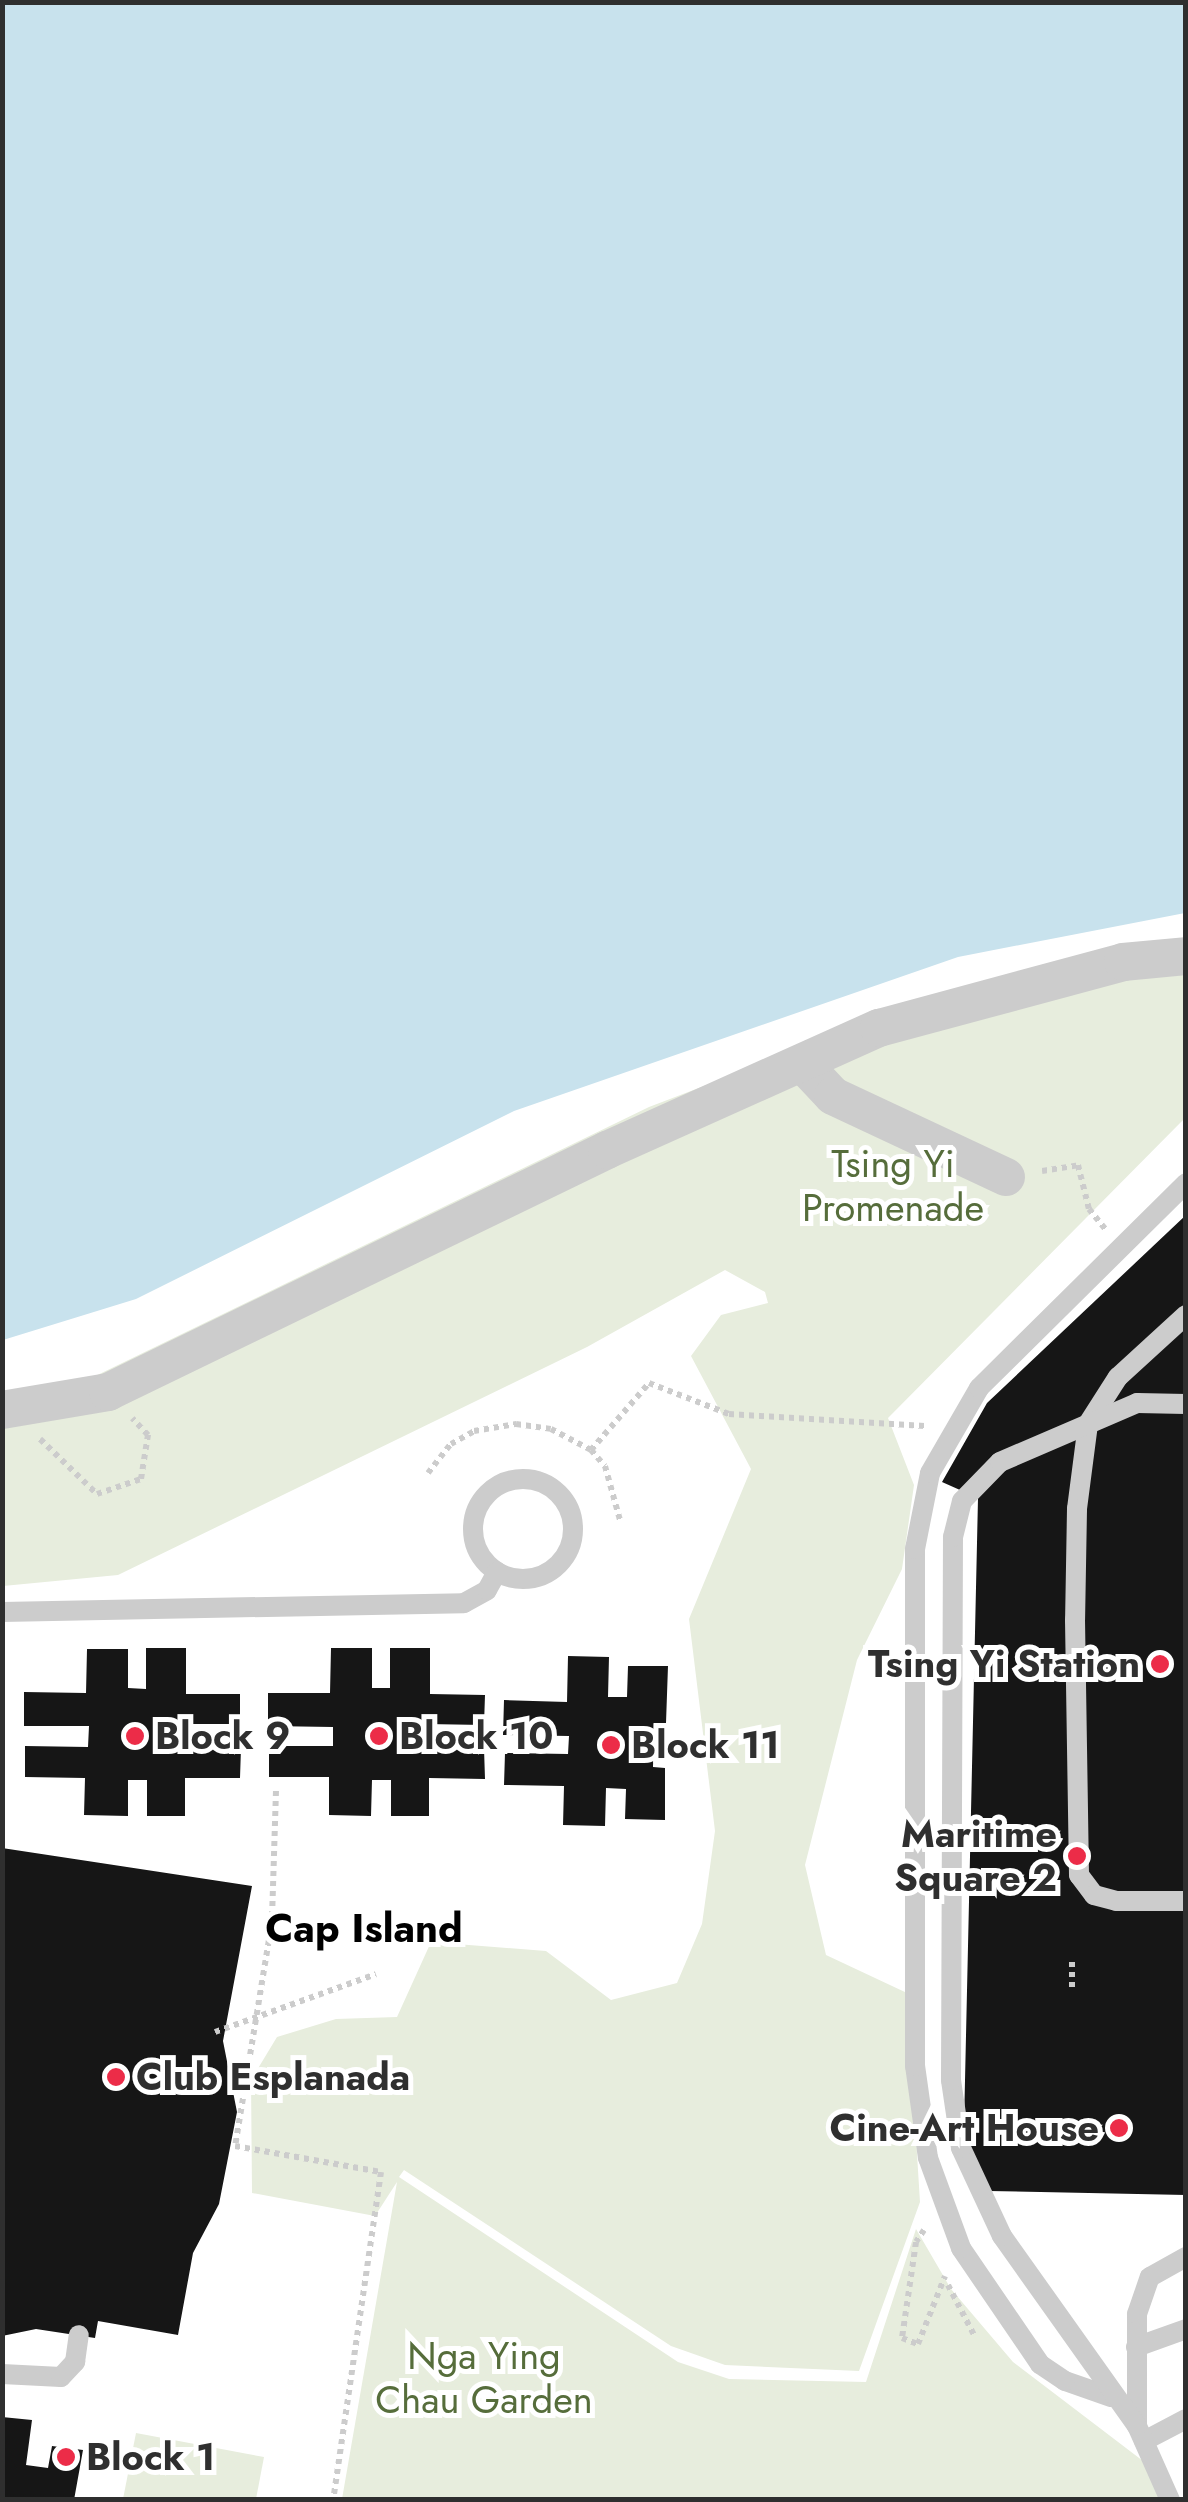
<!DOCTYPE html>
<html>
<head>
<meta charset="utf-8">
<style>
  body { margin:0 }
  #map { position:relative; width:1188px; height:2502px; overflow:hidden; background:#fff; font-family:Jost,sans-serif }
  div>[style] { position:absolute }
  .green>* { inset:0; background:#e7eddd }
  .water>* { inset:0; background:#c8e2ed }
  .building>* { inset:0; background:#161616 }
  .path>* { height:6px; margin-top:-3px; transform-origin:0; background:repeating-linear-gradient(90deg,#ccc 0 5px,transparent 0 10px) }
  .lane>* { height:20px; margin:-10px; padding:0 10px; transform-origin:10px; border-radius:10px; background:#ccc }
  .lane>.ring { margin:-10px; padding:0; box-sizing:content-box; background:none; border:20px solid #ccc; border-radius:50% }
  .street>* { height:38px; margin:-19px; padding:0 19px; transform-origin:19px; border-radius:19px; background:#ccc }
  .dots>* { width:28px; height:28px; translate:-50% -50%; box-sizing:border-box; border:5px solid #fff; border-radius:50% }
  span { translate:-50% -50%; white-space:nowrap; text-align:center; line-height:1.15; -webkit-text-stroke:10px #fff; paint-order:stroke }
  .park-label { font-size:38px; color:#566d3b }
  .poi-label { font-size:38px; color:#2f2f2f; font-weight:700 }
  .right { translate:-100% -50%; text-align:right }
  .left { translate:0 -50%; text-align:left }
  .neighbourhood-label { font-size:40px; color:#000; font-weight:700 }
  .frame { position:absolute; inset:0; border:5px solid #2f2f2f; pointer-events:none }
</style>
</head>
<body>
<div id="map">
  <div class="green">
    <i style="clip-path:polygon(1185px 946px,1185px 1118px,888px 1418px,914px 1485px,902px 1569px,857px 1660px,805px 1865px,826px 1955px,907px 1993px,920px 2202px,859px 2371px,725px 2365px,671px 2346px,404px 2170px,399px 2177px,678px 2362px,729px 2379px,866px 2382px,916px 2229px,951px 2289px,1013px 2362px,1147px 2464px,1161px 2499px,342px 2499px,397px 2182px,375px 2216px,252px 2193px,251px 2080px,277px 2037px,336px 2019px,397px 2017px,431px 1942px,546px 1951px,611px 2000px,677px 1983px,702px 1924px,715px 1831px,689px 1619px,751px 1469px,691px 1356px,721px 1315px,768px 1303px,765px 1292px,725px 1270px,587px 1347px,118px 1575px,3px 1586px,3px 1395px,83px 1382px,649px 1107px,824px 1040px)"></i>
    <i style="clip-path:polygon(136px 2433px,264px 2457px,256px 2499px,123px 2499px)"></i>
  </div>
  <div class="water">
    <i style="clip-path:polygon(3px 2px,1185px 3px,1185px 913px,958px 957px,514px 1111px,136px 1299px,3px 1340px)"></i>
  </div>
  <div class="building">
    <i style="clip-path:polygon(1186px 1215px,1186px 2195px,989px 2191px,963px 2170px,978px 1498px,942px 1482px,987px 1403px)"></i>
    <i style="clip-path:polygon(146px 1648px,186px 1648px,186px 1694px,240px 1694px,240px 1724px,182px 1724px,182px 1747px,241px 1748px,240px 1778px,185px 1778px,185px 1816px,147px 1816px,147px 1780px,128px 1780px,128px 1816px,84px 1815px,85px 1778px,25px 1777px,25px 1746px,88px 1747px,89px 1726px,24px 1726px,24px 1692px,86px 1693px,87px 1649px,128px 1649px,128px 1688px,146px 1689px)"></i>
    <i style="clip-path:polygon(331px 1648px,372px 1648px,372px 1688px,390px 1688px,390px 1648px,430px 1648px,430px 1694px,485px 1695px,484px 1725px,426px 1724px,426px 1747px,484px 1748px,485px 1779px,429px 1778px,429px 1816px,391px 1816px,391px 1780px,372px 1780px,371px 1816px,329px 1815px,329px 1777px,269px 1777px,269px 1746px,333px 1746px,333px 1727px,268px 1726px,268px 1693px,330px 1693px)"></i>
    <i style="clip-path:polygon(568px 1656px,609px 1657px,608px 1697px,627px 1697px,628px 1666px,668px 1666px,666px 1723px,654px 1723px,653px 1767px,665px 1768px,665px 1820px,625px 1819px,626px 1789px,606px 1788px,605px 1826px,563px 1825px,564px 1786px,504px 1785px,505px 1753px,568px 1754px,569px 1736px,503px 1735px,504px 1700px,567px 1702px)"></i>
    <i style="clip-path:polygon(2px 1848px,252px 1886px,223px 2041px,237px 2112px,219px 2204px,193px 2253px,178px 2335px,98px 2321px,95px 2338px,36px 2329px,2px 2336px)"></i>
    <i style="clip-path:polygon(2px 2417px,32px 2420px,26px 2465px,48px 2468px,52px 2446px,83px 2450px,74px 2500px,2px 2500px)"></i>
  </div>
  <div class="path">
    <i style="left:1042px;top:1171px;width:36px;rotate:-9deg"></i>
    <i style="left:1078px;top:1165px;width:45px;rotate:76deg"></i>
    <i style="left:1089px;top:1209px;width:26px;rotate:51deg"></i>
    <i style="left:40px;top:1439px;width:79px;rotate:44deg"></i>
    <i style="left:97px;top:1494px;width:46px;rotate:-18.8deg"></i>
    <i style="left:141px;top:1479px;width:45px;rotate:-81deg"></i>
    <i style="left:148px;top:1435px;width:23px;rotate:-133deg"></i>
    <i style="left:591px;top:1450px;width:89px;rotate:-49.1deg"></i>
    <i style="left:649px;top:1383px;width:86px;rotate:21.2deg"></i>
    <i style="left:729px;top:1414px;width:196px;rotate:3.5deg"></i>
    <i style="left:428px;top:1473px;width:37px;rotate:-52deg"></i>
    <i style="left:451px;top:1444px;width:26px;rotate:-29deg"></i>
    <i style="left:474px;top:1431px;width:43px;rotate:-9.5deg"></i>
    <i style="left:516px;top:1424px;width:35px;rotate:8deg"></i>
    <i style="left:551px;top:1429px;width:45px;rotate:27.7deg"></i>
    <i style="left:591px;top:1450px;width:21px;rotate:49deg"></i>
    <i style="left:605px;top:1466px;width:56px;rotate:74.5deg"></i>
    <i style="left:276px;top:1791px;width:130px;rotate:91.8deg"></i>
    <i style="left:272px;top:1921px;width:228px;rotate:99.3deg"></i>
    <i style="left:235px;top:2146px;width:148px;rotate:10.1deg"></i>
    <i style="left:381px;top:2172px;width:331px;rotate:98.3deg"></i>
    <i style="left:1072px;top:1987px;width:25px;rotate:-90deg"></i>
    <i style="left:215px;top:2032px;width:171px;rotate:-19.8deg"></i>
    <i style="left:924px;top:2230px;width:14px;rotate:124deg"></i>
    <i style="left:916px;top:2242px;width:97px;rotate:98.3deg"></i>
    <i style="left:902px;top:2338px;width:17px;rotate:21deg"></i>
    <i style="left:918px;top:2344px;width:73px;rotate:-68.3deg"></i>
    <i style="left:948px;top:2285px;width:56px;rotate:62.5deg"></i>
  </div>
  <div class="lane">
    <i style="left:1186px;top:1315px;width:92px;rotate:137.6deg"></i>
    <i style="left:1118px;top:1377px;width:56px;rotate:122.6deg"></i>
    <i style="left:1088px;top:1424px;width:86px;rotate:97.4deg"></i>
    <i style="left:1077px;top:1509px;width:111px;rotate:91deg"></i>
    <i style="left:1075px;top:1620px;width:255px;rotate:89.1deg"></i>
    <i style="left:1079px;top:1875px;width:25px;rotate:53deg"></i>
    <i style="left:1094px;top:1895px;width:23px;rotate:15deg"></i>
    <i style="left:1116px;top:1901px;width:70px"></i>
    <i class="ring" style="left:473px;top:1479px;width:80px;height:80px"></i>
    <i style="left:2px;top:1612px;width:462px;rotate:-1.1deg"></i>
    <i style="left:464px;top:1603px;width:26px;rotate:-29deg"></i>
    <i style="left:487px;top:1590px;width:21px;rotate:-61deg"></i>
    <i style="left:1136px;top:2347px;width:53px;rotate:-19.8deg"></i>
    <i style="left:2px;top:2374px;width:59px;rotate:2.9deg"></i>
    <i style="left:61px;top:2377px;width:21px;rotate:-47deg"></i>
    <i style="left:75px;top:2362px;width:27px;rotate:-82deg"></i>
    <i style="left:1111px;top:2397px;width:49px;rotate:-160.8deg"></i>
    <i style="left:1065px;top:2381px;width:30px;rotate:-146deg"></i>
    <i style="left:1040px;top:2364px;width:140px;rotate:-124.3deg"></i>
    <i style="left:961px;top:2248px;width:96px;rotate:-110.1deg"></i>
    <i style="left:928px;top:2158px;width:93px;rotate:-98deg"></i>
    <i style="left:915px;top:2066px;width:517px;rotate:-90deg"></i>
    <i style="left:915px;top:1549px;width:77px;rotate:-78.8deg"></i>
    <i style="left:930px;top:1473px;width:98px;rotate:-60deg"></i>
    <i style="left:979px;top:1388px;width:291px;rotate:-44.7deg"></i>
    <i style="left:1137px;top:2426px;width:112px;rotate:-90deg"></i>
    <i style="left:1137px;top:2314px;width:39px;rotate:-71deg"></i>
    <i style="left:1150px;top:2277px;width:41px;rotate:-29.1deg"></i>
    <i style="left:1144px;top:2441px;width:47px;rotate:-27.6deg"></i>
    <i style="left:1170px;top:2500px;width:81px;rotate:-114deg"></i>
    <i style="left:1137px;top:2426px;width:233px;rotate:-125.4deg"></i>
    <i style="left:1002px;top:2236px;width:97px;rotate:-115deg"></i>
    <i style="left:961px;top:2148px;width:69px;rotate:-98.4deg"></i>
    <i style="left:951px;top:2080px;width:543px;rotate:-89.79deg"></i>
    <i style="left:953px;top:1537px;width:37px;rotate:-76deg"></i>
    <i style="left:962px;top:1501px;width:54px;rotate:-45.7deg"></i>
    <i style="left:1000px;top:1462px;width:149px;rotate:-23.3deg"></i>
    <i style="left:1137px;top:1403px;width:49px;rotate:1.2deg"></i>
  </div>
  <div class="street">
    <i style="left:802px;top:1063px;width:45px;rotate:46.8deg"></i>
    <i style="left:833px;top:1096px;width:191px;rotate:25.1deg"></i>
    <i style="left:2px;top:1410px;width:108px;rotate:-9.6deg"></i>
    <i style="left:108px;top:1392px;width:555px;rotate:-25.87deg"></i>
    <i style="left:607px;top:1150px;width:298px;rotate:-24.2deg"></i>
    <i style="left:879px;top:1028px;width:253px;rotate:-15.1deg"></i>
    <i style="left:1123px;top:962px;width:63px;rotate:-5.4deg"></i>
  </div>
  <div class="dots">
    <i style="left:1160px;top:1664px;background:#ec2c48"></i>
    <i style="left:135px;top:1736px;background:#ec2c48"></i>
    <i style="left:379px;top:1736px;background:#ec2c48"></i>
    <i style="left:611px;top:1745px;background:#ec2c48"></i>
    <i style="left:1077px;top:1856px;background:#ec2c48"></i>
    <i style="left:116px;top:2077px;background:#ec2c48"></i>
    <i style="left:1119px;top:2128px;background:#ec2c48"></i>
    <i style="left:66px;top:2457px;background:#ec2c48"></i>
  </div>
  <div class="park-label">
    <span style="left:893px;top:1186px">Tsing Yi<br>Promenade</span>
    <span style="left:484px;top:2378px">Nga Ying<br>Chau Garden</span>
  </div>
  <div class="poi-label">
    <span class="right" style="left:1140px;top:1664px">Tsing Yi Station</span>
    <span class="left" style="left:155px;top:1736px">Block 9</span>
    <span class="left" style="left:399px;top:1736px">Block 10</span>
    <span class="left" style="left:631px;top:1745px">Block 11</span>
    <span class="right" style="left:1057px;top:1856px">Maritime<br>Square 2</span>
    <span class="left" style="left:136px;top:2077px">Club Esplanada</span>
    <span class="right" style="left:1099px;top:2128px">Cine-Art House</span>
    <span class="left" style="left:86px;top:2457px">Block 1</span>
  </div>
  <div class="neighbourhood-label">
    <span style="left:364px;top:1928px">Cap Island</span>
  </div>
  <div class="frame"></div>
</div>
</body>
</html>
